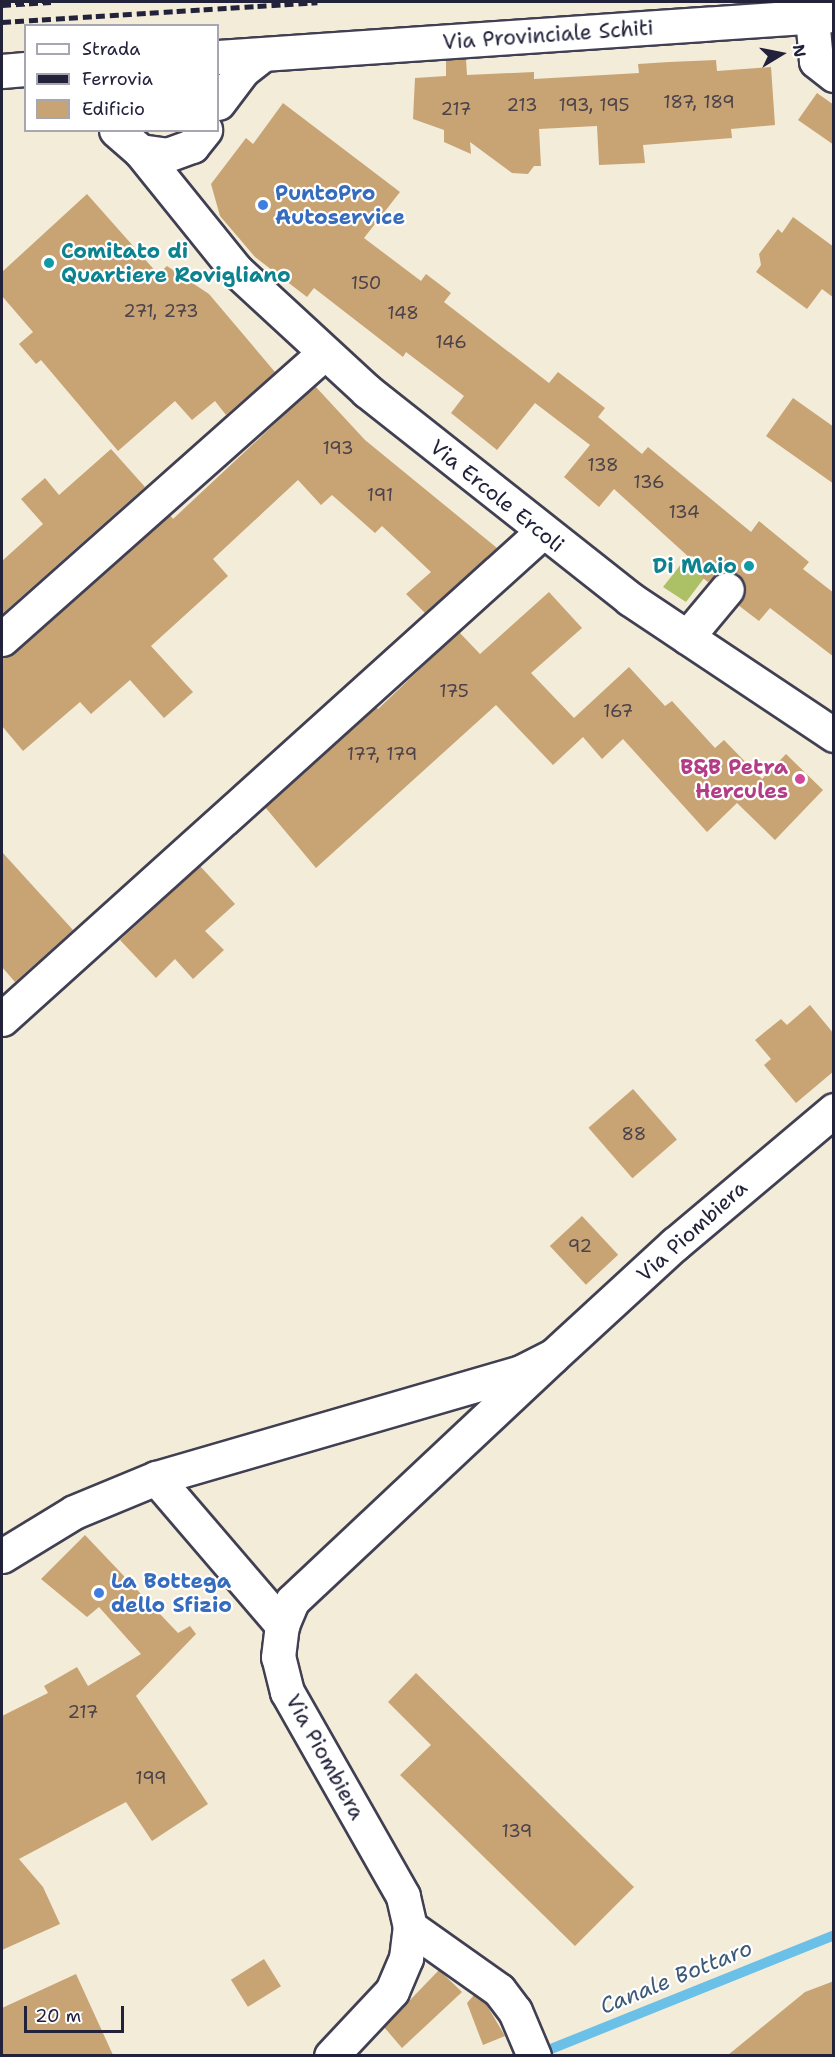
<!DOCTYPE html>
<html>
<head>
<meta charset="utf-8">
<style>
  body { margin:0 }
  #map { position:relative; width:835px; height:2057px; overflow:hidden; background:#f3ecd9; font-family:"Shantell Sans",sans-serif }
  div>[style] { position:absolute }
  .green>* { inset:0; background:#acc165 }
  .stream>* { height:10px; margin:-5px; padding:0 5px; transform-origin:5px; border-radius:5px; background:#6bc0e8 }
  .building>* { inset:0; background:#c8a475; transform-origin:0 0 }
  .roads { filter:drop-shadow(2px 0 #414053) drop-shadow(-2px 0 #414053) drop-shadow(0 2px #414053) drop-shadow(0 -2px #414053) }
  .minor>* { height:33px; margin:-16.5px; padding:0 16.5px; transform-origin:16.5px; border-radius:16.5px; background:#fff }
  .tertiary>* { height:33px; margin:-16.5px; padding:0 16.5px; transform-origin:16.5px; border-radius:16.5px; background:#fff }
  .rail>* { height:4.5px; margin-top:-2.25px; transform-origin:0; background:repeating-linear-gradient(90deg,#22223b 0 9px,transparent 0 13.5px) }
  .dots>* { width:16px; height:16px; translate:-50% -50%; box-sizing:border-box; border:3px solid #fff; border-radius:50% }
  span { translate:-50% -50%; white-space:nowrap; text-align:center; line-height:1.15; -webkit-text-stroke:4.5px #fff; paint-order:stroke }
  .number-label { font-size:18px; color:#4c424a }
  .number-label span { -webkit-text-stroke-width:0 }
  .street-label { font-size:21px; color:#22223b }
  .shop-label { font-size:21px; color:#366cbe; font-weight:700 }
  .left { translate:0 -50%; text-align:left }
  .culture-label { font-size:21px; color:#0d838f; font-weight:700 }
  .right { translate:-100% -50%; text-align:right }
  .hotel-label { font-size:21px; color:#b23c85; font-weight:700 }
  .water-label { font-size:22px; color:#3c5978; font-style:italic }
  .frame { position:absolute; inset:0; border:3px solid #22223b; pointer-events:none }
  .legend { position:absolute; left:24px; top:24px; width:195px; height:108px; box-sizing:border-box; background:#fff; border:2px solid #a7a7b1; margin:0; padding:8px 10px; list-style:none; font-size:18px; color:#22223b }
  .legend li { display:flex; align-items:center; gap:12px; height:30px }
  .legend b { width:30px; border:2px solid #a7a7b1 }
  .north { position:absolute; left:751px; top:24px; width:60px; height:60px; -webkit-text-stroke:4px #fff; paint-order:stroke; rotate:80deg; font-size:16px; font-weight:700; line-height:24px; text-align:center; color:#22223b }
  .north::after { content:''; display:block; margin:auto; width:21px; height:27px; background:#22223b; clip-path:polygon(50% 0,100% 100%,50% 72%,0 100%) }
  .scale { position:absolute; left:24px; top:2006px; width:100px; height:27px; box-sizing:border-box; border:3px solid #22223b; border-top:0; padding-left:8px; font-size:18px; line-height:21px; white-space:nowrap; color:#22223b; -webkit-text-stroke:4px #fff; paint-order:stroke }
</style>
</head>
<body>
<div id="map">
  <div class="green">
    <i style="clip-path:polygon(689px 554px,708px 573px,686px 602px,663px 587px)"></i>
  </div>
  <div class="stream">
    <i style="left:536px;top:2055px;width:321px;rotate:-21.9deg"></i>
  </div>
  <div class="building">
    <i style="clip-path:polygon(461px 59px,466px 59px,467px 75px,534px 72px,534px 79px,639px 73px,638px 64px,669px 62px,716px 60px,717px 71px,771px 67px,775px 125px,731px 129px,732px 138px,643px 145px,645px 163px,599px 165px,597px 126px,539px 129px,541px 166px,534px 166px,528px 174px,512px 173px,470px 142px,471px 154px,444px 142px,444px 130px,413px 119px,415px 78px,446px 76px,446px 60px)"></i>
    <i style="clip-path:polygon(817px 93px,834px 105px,834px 145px,798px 120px)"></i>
    <i style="clip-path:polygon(283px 103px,400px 192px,364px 238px,421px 281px,426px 274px,451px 293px,444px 302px,549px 383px,558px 372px,605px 408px,598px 417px,642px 454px,648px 447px,751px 532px,759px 521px,809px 562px,803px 569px,834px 593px,834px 657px,770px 608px,759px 621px,738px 605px,746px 592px,739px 574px,721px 571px,708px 582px,693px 570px,691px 559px,614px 489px,599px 507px,564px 477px,590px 445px,535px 403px,497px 450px,451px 413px,464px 396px,406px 352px,403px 357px,314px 288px,307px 297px,255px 257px,220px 216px,211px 184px,246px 138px,253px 144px)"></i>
    <i style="clip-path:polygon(87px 194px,158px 274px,167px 266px,209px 294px,275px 372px,226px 415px,215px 401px,192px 420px,175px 401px,118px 451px,41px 360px,36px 364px,19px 344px,33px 332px,2px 296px,2px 272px)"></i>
    <i style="clip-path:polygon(793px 217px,834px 247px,834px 298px,822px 289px,807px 309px,756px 272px,761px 265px,759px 254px,778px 229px,782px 233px)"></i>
    <i style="clip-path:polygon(315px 386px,365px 440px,497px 548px,425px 613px,406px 594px,431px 572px,382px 526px,375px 533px,332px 495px,321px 505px,298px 480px,213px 559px,228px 576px,151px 646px,193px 692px,164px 718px,130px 680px,91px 714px,80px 702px,23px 751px,2px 726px,2px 657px,14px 653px,170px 515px,173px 519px)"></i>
    <i style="clip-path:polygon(793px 398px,834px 427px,834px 484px,766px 436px)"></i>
    <i style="clip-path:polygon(111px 449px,145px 487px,2px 614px,2px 561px,43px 524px,21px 499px,45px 478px,59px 495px)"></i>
    <i style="clip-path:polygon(549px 592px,582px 628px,531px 673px,574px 718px,629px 667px,665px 706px,672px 701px,715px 748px,724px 740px,762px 779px,786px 754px,823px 790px,775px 840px,737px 803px,707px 832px,623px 739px,602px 759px,583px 737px,553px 765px,496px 705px,316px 868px,265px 807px,376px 707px,378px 709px,459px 632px,480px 654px)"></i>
    <i style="clip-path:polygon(2px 852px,73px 930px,15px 982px,2px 967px)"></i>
    <i style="clip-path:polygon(200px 866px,235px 904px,205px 931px,224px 950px,193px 979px,175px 959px,156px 978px,120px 940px)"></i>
    <i style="clip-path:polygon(810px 1005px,834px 1034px,834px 1071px,796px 1103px,764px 1065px,771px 1059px,755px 1040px,781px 1019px,787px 1025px)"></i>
    <i style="left:633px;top:1089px;width:67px;height:59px;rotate:49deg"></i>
    <i style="left:582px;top:1216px;width:53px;height:44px;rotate:47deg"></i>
    <i style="clip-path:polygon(85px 1535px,178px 1633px,190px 1626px,196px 1634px,136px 1696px,208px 1804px,152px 1841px,126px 1802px,19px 1859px,43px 1887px,60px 1924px,2px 1950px,2px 1716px,48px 1693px,44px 1686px,77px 1667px,88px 1686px,141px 1654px,99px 1607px,87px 1617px,41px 1579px)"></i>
    <i style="clip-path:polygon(416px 1673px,634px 1887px,575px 1946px,400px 1775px,431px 1745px,388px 1702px)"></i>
    <i style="left:264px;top:1959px;width:32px;height:39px;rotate:58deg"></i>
    <i style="clip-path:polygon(439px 1970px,462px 1992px,402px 2048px,384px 2027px)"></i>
    <i style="clip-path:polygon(76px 1974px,113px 2055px,2px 2055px,2px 2008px)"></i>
    <i style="clip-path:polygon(834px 1981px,834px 2055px,728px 2055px,805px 1992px)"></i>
    <i style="clip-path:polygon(474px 1995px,486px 2004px,505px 2036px,483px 2045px,467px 2003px)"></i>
  </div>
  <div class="roads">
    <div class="minor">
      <i style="left:812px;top:17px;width:44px;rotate:84.8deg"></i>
      <i style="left:816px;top:61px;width:23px;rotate:38deg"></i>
      <i style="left:687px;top:637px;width:62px;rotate:-50.2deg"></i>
      <i style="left:2px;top:639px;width:431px;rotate:-41.6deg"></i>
      <i style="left:2px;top:1019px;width:726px;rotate:-42.04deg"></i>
      <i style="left:156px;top:1478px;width:194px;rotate:49.4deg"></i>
      <i style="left:410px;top:1927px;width:109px;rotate:35.3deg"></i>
      <i style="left:499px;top:1990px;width:26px;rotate:53deg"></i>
      <i style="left:515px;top:2011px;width:49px;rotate:67.1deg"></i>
      <i style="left:331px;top:2056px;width:89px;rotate:-46.8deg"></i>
      <i style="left:392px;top:1991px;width:36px;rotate:-67deg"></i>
      <i style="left:406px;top:1958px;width:31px;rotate:-83deg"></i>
      <i style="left:410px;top:1927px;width:32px;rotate:-103deg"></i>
      <i style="left:403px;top:1896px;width:235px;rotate:-119.6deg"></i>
      <i style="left:287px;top:1692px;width:36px;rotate:-104deg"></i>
      <i style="left:278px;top:1657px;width:32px;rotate:-83deg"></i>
      <i style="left:282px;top:1625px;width:26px;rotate:-67deg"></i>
      <i style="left:292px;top:1601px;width:354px;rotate:-43.2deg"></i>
    </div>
    <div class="tertiary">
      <i style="left:218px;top:57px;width:617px;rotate:-3.9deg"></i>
      <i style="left:2px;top:71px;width:24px;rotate:-5deg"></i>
      <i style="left:218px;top:103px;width:41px;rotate:-52.9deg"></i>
      <i style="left:243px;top:70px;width:24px;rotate:-38deg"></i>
      <i style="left:116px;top:130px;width:32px;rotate:41deg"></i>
      <i style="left:140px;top:151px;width:27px;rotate:8deg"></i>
      <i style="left:167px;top:155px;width:27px;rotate:-20deg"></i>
      <i style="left:192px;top:146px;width:21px;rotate:-51deg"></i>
      <i style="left:140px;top:151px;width:153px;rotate:51.1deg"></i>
      <i style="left:236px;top:270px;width:178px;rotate:42.7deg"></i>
      <i style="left:367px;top:391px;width:335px;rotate:38.3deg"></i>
      <i style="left:630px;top:599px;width:245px;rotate:33.7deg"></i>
      <i style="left:2px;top:1556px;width:84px;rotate:-31.4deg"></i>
      <i style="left:74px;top:1512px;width:89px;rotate:-22.5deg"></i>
      <i style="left:156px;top:1478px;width:380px;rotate:-16.2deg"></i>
      <i style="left:521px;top:1372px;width:36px;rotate:-27deg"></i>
      <i style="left:553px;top:1356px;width:166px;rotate:-42.6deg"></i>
      <i style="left:675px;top:1244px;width:208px;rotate:-40.1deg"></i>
    </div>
  </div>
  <div class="rail">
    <i style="left:2px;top:5px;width:49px;rotate:-3.5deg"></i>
    <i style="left:2px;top:22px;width:316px;rotate:-3.6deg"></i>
  </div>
  <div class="dots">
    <i style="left:263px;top:205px;background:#3f7fe0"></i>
    <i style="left:49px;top:263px;background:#0f9aa8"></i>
    <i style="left:749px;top:566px;background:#0f9aa8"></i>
    <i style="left:800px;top:779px;background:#d1479c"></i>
    <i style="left:99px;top:1593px;background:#3f7fe0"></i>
  </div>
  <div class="number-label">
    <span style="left:699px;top:102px">187, 189</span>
    <span style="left:522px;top:105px">213</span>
    <span style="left:594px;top:105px">193, 195</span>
    <span style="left:456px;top:109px">217</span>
    <span style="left:366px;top:283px">150</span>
    <span style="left:161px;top:311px">271, 273</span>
    <span style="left:403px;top:313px">148</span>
    <span style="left:451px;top:342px">146</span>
    <span style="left:338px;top:448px">193</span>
    <span style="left:603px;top:465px">138</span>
    <span style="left:649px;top:482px">136</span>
    <span style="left:380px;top:495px">191</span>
    <span style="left:684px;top:512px">134</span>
    <span style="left:454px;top:691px">175</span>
    <span style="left:618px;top:711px">167</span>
    <span style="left:382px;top:754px">177, 179</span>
    <span style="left:634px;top:1134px">88</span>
    <span style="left:580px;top:1246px">92</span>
    <span style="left:83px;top:1712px">217</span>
    <span style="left:151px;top:1778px">199</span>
    <span style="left:517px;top:1831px">139</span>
  </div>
  <div class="street-label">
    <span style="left:548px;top:35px;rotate:-4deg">Via Provinciale Schiti</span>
    <span style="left:497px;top:496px;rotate:39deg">Via Ercole Ercoli</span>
    <span style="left:692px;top:1231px;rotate:-42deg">Via Piombiera</span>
    <span style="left:325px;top:1757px;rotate:61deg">Via Piombiera</span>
  </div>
  <div class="shop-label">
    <span class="left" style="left:275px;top:205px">PuntoPro<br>Autoservice</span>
    <span class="left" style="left:111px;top:1593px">La Bottega<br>dello Sfizio</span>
  </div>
  <div class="culture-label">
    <span class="left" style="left:61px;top:263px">Comitato di<br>Quartiere Rovigliano</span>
    <span class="right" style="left:737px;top:566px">Di Maio</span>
  </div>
  <div class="hotel-label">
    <span class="right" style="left:788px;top:779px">B&amp;B Petra<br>Hercules</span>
  </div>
  <div class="water-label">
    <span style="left:676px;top:1977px;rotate:-22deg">Canale Bottaro</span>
  </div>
  <div class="frame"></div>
  <ul class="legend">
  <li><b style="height:8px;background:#fff"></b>Strada</li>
  <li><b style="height:8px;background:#22223b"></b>Ferrovia</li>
  <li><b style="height:16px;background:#c8a475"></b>Edificio</li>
  </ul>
  <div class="north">N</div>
  <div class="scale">20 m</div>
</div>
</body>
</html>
